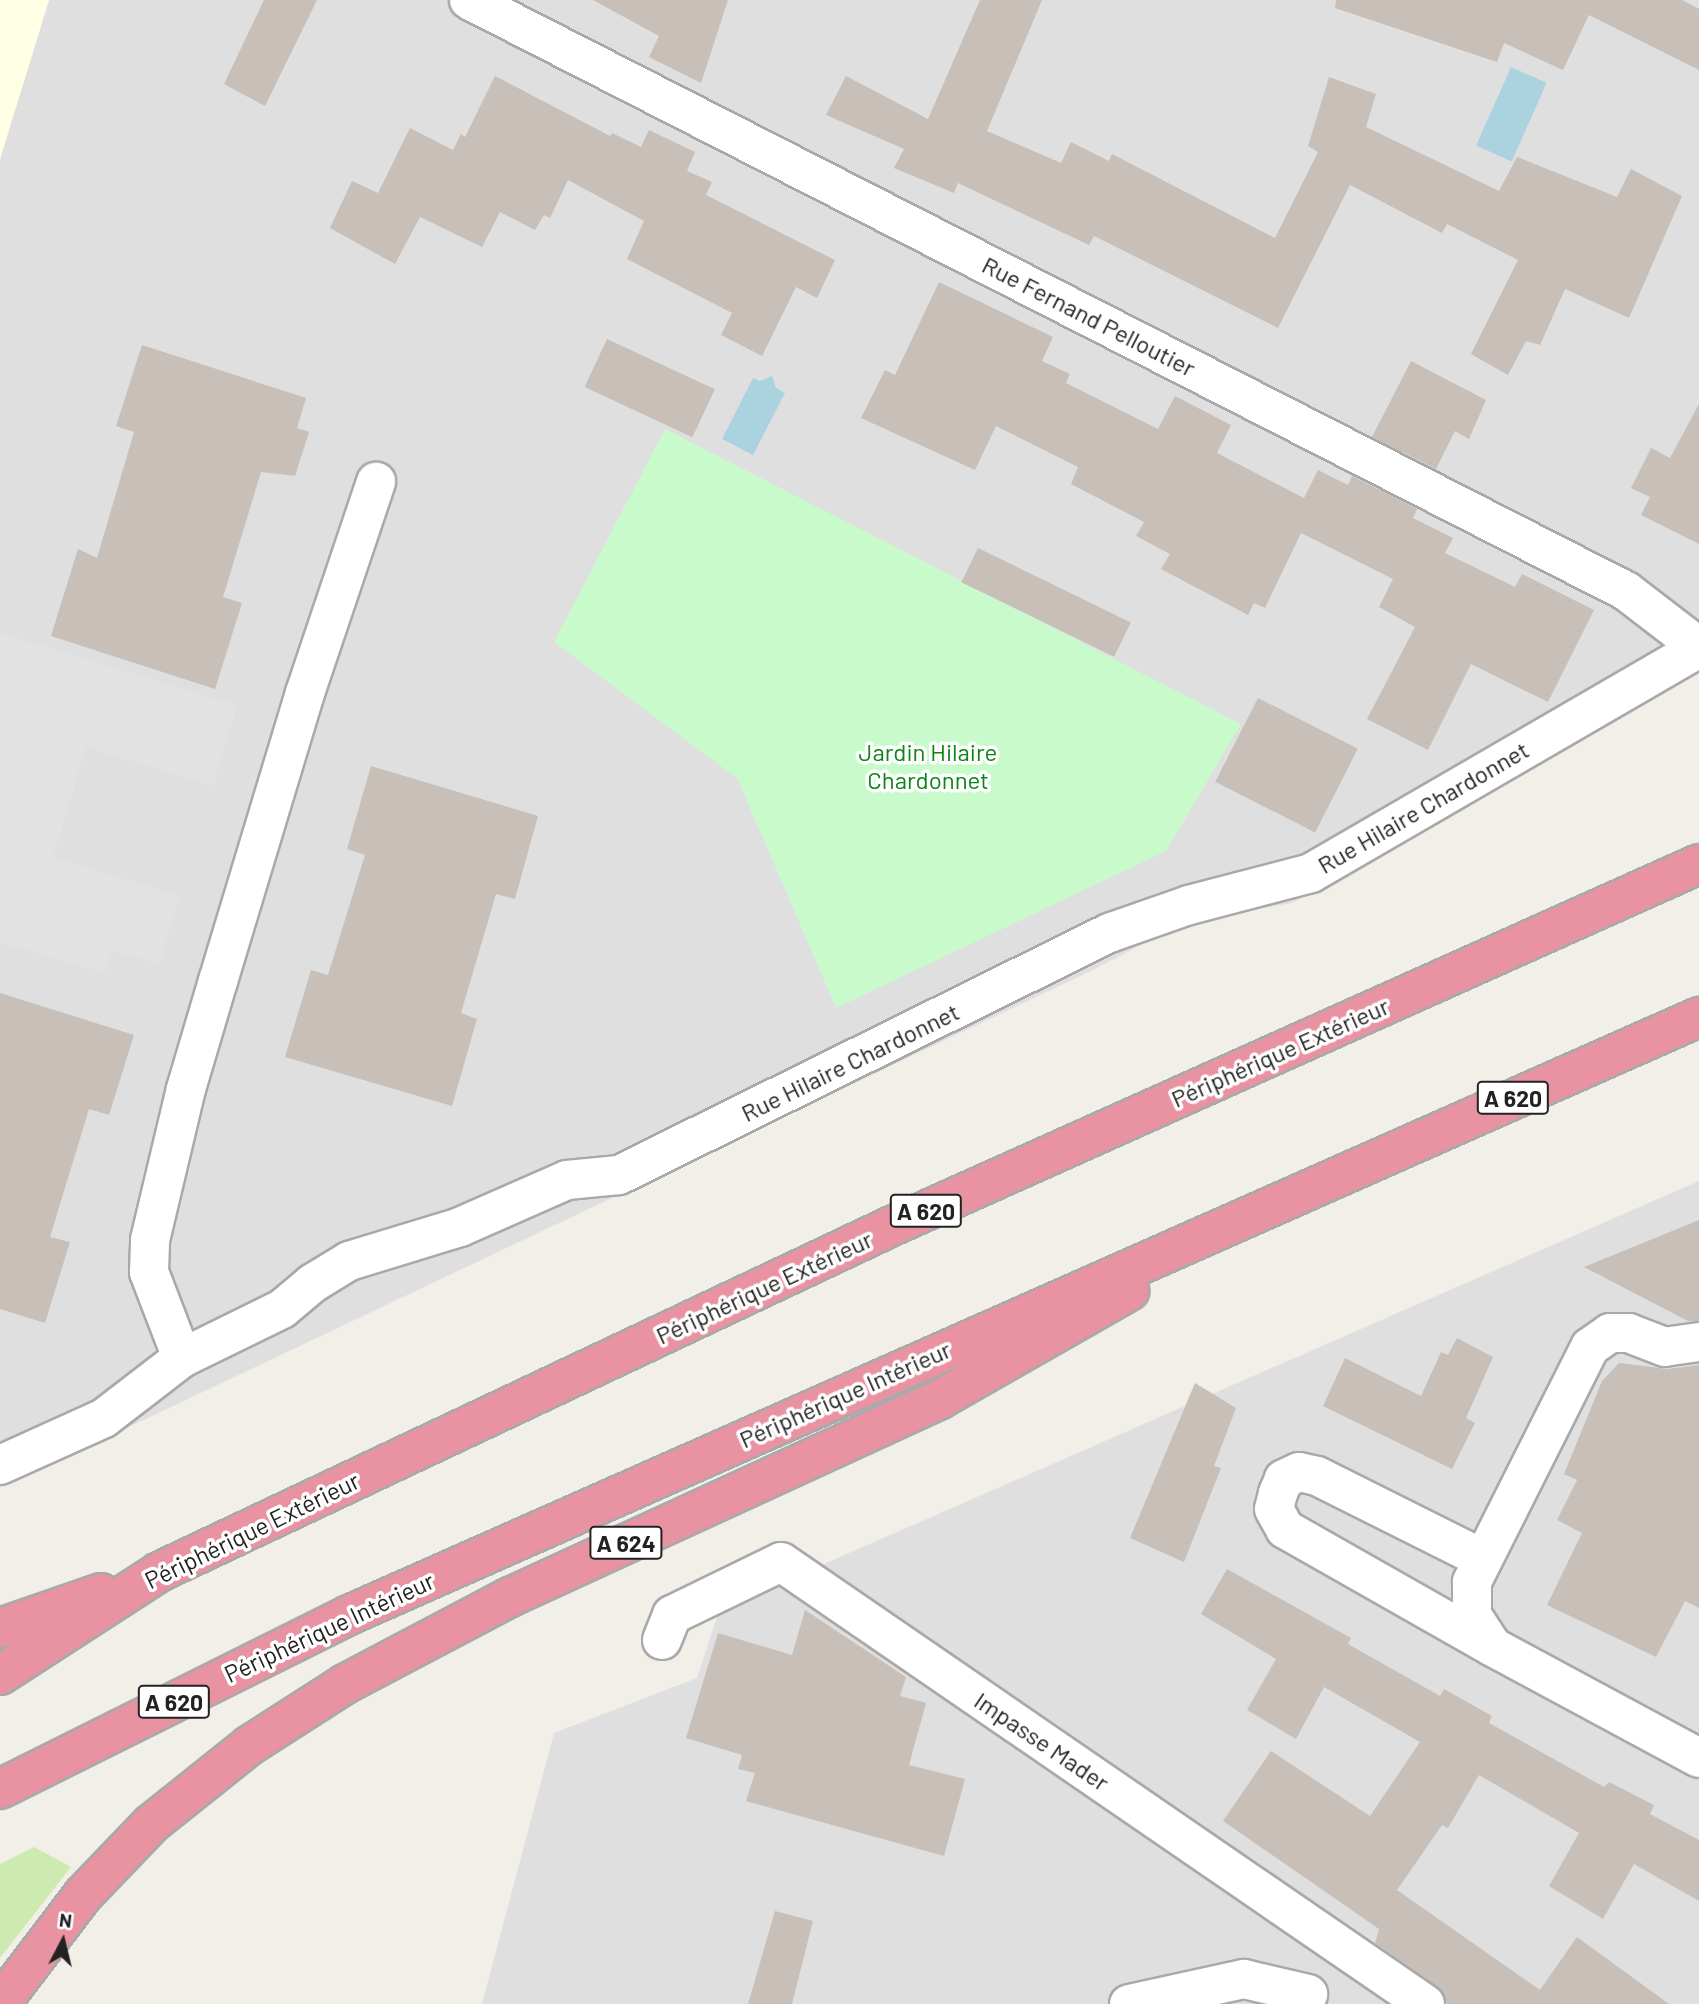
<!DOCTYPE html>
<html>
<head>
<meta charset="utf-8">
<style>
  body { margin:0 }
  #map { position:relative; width:1699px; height:2004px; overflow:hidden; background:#f2efe9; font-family:Barlow,sans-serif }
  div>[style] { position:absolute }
  .residential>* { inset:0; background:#e0dfdf }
  .education>* { inset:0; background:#ffffe5 }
  .grass>* { inset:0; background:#cdebb0 }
  .park>* { inset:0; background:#c8facc }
  .parking>* { inset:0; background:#e2e2e2 }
  .water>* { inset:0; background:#aad3df; transform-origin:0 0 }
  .building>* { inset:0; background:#c7bfb8; transform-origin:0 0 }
  .roads { filter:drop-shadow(2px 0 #a9a9a9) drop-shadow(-2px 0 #a9a9a9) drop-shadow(0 2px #a9a9a9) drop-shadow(0 -2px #a9a9a9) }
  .street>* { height:38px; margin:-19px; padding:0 19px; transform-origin:19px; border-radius:19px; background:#fff }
  .highway>* { height:38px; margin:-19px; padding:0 19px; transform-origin:19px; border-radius:19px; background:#e892a2 }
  span { translate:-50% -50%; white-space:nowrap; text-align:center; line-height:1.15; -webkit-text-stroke:7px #fff; paint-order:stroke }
  .shield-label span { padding:2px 5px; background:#fff; border:2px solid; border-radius:5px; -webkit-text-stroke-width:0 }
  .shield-label { font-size:23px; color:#222; font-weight:700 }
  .street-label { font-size:24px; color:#222 }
  .park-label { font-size:24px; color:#0c8416 }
  .north { position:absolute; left:28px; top:1906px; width:70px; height:70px; -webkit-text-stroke:5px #fff; paint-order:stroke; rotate:7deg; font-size:19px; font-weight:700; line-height:28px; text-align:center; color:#222 }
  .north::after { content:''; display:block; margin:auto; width:24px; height:32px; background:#222; clip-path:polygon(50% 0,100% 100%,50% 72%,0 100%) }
</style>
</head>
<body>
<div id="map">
  <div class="residential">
    <i style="clip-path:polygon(49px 0,1699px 0,1699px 673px,1292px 903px,1185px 922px,1091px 971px,0 1488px,0 159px)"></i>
    <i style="clip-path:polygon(1699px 1181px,1699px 2004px,482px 2004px,554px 1733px,697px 1678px,717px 1617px,785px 1581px)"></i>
  </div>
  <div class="education">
    <i style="clip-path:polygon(0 0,49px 0,0 159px)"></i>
  </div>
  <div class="grass">
    <i style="clip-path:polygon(34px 1847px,71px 1867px,0 1958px,0 1864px)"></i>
  </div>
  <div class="park">
    <i style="clip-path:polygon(665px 429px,1241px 724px,1166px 851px,836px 1008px,737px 778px,554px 642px)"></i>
  </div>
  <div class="parking">
    <i style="clip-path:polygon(0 633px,237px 705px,213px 786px,86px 747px,53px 857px,180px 896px,159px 964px,111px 950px,105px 973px,0 942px)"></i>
  </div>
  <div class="water">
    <i style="left:1511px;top:67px;width:39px;height:86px;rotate:24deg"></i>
    <i style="clip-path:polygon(772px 376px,776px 388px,785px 393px,753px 455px,722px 439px,753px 378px,760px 381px)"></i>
  </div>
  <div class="building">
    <i style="clip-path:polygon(264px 0,317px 0,265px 106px,224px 84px)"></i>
    <i style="clip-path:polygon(593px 0,728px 0,701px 83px,649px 57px,659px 36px)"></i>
    <i style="clip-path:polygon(980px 0,1042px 0,987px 131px,1061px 163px,1071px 142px,1109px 161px,1112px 154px,1275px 238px,1318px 152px,1308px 146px,1329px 77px,1376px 94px,1366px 127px,1499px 191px,1517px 157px,1617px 197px,1631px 169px,1682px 196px,1629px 318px,1565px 289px,1540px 345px,1526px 341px,1508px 375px,1471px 354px,1518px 260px,1447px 224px,1442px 233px,1350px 185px,1278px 328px,1094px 236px,1089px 245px,958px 183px,954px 193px,894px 168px,904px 149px,826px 115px,846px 76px,928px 119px)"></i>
    <i style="clip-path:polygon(1336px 0,1682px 0,1699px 9px,1699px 70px,1589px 15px,1563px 70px,1504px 43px,1497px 62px,1335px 8px)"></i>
    <i style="clip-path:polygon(495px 76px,610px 136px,612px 133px,641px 147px,649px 130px,695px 152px,687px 171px,712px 182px,706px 195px,835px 260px,817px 298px,796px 287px,762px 356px,721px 335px,732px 313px,627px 259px,644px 221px,568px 180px,550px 218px,544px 215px,535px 230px,500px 212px,482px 247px,420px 217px,395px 264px,330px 228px,352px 181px,378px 193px,410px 128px,453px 150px,461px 134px,465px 137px)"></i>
    <i style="clip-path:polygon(939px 282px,1053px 337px,1042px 361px,1070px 374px,1066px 383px,1158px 429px,1175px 396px,1231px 425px,1217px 453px,1304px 498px,1318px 470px,1348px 485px,1352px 476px,1417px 509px,1413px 518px,1453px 538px,1445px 553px,1515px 587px,1522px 574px,1594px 610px,1548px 702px,1471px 664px,1428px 750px,1367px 719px,1415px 627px,1379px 607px,1393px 579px,1301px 533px,1265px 608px,1254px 603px,1248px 615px,1161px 569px,1170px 554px,1136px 536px,1144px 522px,1071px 484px,1078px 467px,996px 426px,975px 470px,861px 418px,885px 370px,895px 375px)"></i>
    <i style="left:607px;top:339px;width:119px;height:53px;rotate:25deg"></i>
    <i style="clip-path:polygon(142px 345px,306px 398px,297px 428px,309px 432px,295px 476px,261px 472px,223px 597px,242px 603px,215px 689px,51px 636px,78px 549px,97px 558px,134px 432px,116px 426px)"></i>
    <i style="clip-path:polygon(1411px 361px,1486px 400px,1469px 439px,1455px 431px,1436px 469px,1372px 437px)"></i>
    <i style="clip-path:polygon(1699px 404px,1699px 544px,1641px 515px,1650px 497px,1631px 488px,1651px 448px,1670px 458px)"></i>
    <i style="left:978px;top:548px;width:170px;height:38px;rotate:26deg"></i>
    <i style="left:1258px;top:698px;width:112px;height:94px;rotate:27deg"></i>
    <i style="clip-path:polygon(371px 766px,538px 816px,515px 899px,496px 894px,461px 1013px,477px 1019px,452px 1106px,285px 1057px,311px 970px,328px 975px,365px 855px,347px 849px)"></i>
    <i style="clip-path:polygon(0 993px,134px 1035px,109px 1115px,89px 1109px,50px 1237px,70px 1242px,45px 1323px,0 1309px)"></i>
    <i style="clip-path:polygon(1699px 1220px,1699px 1321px,1688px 1321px,1584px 1267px)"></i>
    <i style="clip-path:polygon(1457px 1338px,1493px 1357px,1466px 1418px,1475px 1423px,1452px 1469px,1323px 1406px,1345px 1358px,1421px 1396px,1441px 1352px,1448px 1355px)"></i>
    <i style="clip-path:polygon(1619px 1363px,1668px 1369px,1699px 1365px,1699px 1608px,1685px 1601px,1656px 1657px,1547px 1605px,1582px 1533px,1557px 1520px,1577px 1480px,1564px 1474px,1602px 1381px)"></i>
    <i style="clip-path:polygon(1195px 1383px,1236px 1408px,1214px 1466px,1221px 1468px,1184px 1562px,1130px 1538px)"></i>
    <i style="clip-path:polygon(1227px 1569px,1351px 1638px,1348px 1644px,1440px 1696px,1444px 1689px,1492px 1716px,1489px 1723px,1604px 1787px,1609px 1782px,1654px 1805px,1650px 1814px,1699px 1840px,1699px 1901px,1634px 1864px,1603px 1919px,1549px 1886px,1579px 1833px,1479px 1775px,1448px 1828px,1442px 1825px,1397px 1890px,1540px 1990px,1577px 1937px,1669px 2004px,1447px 2004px,1437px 1986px,1375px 1943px,1379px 1929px,1223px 1821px,1271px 1751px,1370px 1816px,1420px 1742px,1324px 1687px,1296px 1739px,1247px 1710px,1276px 1659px,1201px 1614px)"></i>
    <i style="clip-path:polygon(805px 1610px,906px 1677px,900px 1696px,926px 1703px,909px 1765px,965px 1779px,944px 1856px,746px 1801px,755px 1773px,738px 1769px,742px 1755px,686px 1738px,718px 1633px,792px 1655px)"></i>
    <i style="clip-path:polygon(775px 1911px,813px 1921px,792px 2004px,748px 2004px)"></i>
  </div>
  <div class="roads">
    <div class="street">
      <i style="left:469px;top:0;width:1299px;rotate:27.06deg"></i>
      <i style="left:1626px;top:591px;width:92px;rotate:37.5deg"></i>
      <i style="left:1699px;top:1342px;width:34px;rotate:172deg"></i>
      <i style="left:1665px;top:1347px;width:39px;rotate:-159deg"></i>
      <i style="left:1629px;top:1333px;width:19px;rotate:180deg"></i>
      <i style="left:1610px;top:1333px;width:24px;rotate:145deg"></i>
      <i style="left:1590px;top:1347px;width:263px;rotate:116.7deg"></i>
      <i style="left:1472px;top:1582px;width:33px;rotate:90deg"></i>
      <i style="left:1472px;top:1615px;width:38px;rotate:57deg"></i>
      <i style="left:1493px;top:1647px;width:234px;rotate:28.3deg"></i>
      <i style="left:182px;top:1358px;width:92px;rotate:-111deg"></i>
      <i style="left:149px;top:1272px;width:32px;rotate:-88deg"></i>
      <i style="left:150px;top:1240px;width:155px;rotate:-76.6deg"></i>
      <i style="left:186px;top:1089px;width:113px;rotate:-73.5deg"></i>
      <i style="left:218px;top:981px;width:301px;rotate:-73.2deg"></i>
      <i style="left:305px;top:693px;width:223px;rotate:-71.4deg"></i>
      <i style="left:0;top:1465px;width:114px;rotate:-24.3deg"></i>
      <i style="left:104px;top:1418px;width:98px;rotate:-37.6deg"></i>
      <i style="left:182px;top:1358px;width:111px;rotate:-26.1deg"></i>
      <i style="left:282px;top:1309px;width:40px;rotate:-40deg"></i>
      <i style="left:313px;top:1283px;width:42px;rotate:-31.4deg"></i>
      <i style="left:349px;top:1261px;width:116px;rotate:-17deg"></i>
      <i style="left:460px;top:1227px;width:117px;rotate:-23.7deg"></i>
      <i style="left:567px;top:1180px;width:52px;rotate:-5.5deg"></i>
      <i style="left:619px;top:1175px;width:547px;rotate:-26.28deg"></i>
      <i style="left:1109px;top:933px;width:85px;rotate:-19.3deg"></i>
      <i style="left:1189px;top:905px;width:126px;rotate:-14.7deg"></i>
      <i style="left:1311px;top:873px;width:449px;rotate:-30.1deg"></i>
      <i style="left:1483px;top:1559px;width:186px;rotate:-153.4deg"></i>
      <i style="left:1317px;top:1476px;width:18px;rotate:-167deg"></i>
      <i style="left:1299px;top:1472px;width:17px;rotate:155deg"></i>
      <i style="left:1284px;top:1479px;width:15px;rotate:113deg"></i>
      <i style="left:1278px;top:1493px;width:16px;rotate:104deg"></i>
      <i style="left:1274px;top:1509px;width:23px;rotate:61deg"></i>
      <i style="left:1285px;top:1529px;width:237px;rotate:29.6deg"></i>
      <i style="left:662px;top:1640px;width:27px;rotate:-68deg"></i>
      <i style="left:672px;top:1615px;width:121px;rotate:-25.9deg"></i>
      <i style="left:781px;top:1562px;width:781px;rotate:34.46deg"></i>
      <i style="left:1129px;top:2004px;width:118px;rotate:-12.3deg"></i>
      <i style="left:1244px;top:1979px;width:66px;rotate:13.2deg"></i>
    </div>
    <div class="highway">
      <i style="left:0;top:1628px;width:107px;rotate:-19.1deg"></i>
      <i style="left:0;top:1675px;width:189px;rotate:-32.9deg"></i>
      <i style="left:159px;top:1572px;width:813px;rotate:-25.27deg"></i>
      <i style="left:894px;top:1225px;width:882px;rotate:-24.15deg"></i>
      <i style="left:0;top:1789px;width:390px;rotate:-26.5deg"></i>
      <i style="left:349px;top:1615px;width:1477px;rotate:-23.89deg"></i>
      <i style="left:0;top:2004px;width:137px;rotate:-52.7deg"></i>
      <i style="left:83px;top:1895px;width:98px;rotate:-46.2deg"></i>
      <i style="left:151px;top:1824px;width:127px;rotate:-38.6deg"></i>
      <i style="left:250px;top:1745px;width:113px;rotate:-32.7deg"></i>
      <i style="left:345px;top:1684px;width:187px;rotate:-27.8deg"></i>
      <i style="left:510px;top:1597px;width:473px;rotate:-24.7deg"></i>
      <i style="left:940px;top:1399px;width:218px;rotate:-29.7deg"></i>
    </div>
  </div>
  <div class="shield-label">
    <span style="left:1513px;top:1098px">A 620</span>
    <span style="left:926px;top:1211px">A 620</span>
    <span style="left:626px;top:1543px">A 624</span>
    <span style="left:174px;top:1702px">A 620</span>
  </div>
  <div class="street-label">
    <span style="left:1089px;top:316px;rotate:27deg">Rue Fernand Pelloutier</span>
    <span style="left:1423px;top:807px;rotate:-30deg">Rue Hilaire Chardonnet</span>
    <span style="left:1280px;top:1052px;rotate:-24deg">Périphérique Extérieur</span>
    <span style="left:850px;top:1062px;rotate:-26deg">Rue Hilaire Chardonnet</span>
    <span style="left:764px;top:1287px;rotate:-25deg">Périphérique Extérieur</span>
    <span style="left:845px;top:1394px;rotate:-24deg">Périphérique Intérieur</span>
    <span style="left:252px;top:1530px;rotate:-26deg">Périphérique Extérieur</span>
    <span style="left:329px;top:1627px;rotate:-25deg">Périphérique Intérieur</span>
    <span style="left:1042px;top:1741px;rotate:34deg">Impasse Mader</span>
  </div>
  <div class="park-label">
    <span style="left:928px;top:766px">Jardin Hilaire<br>Chardonnet</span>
  </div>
  <div class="north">N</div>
</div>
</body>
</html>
